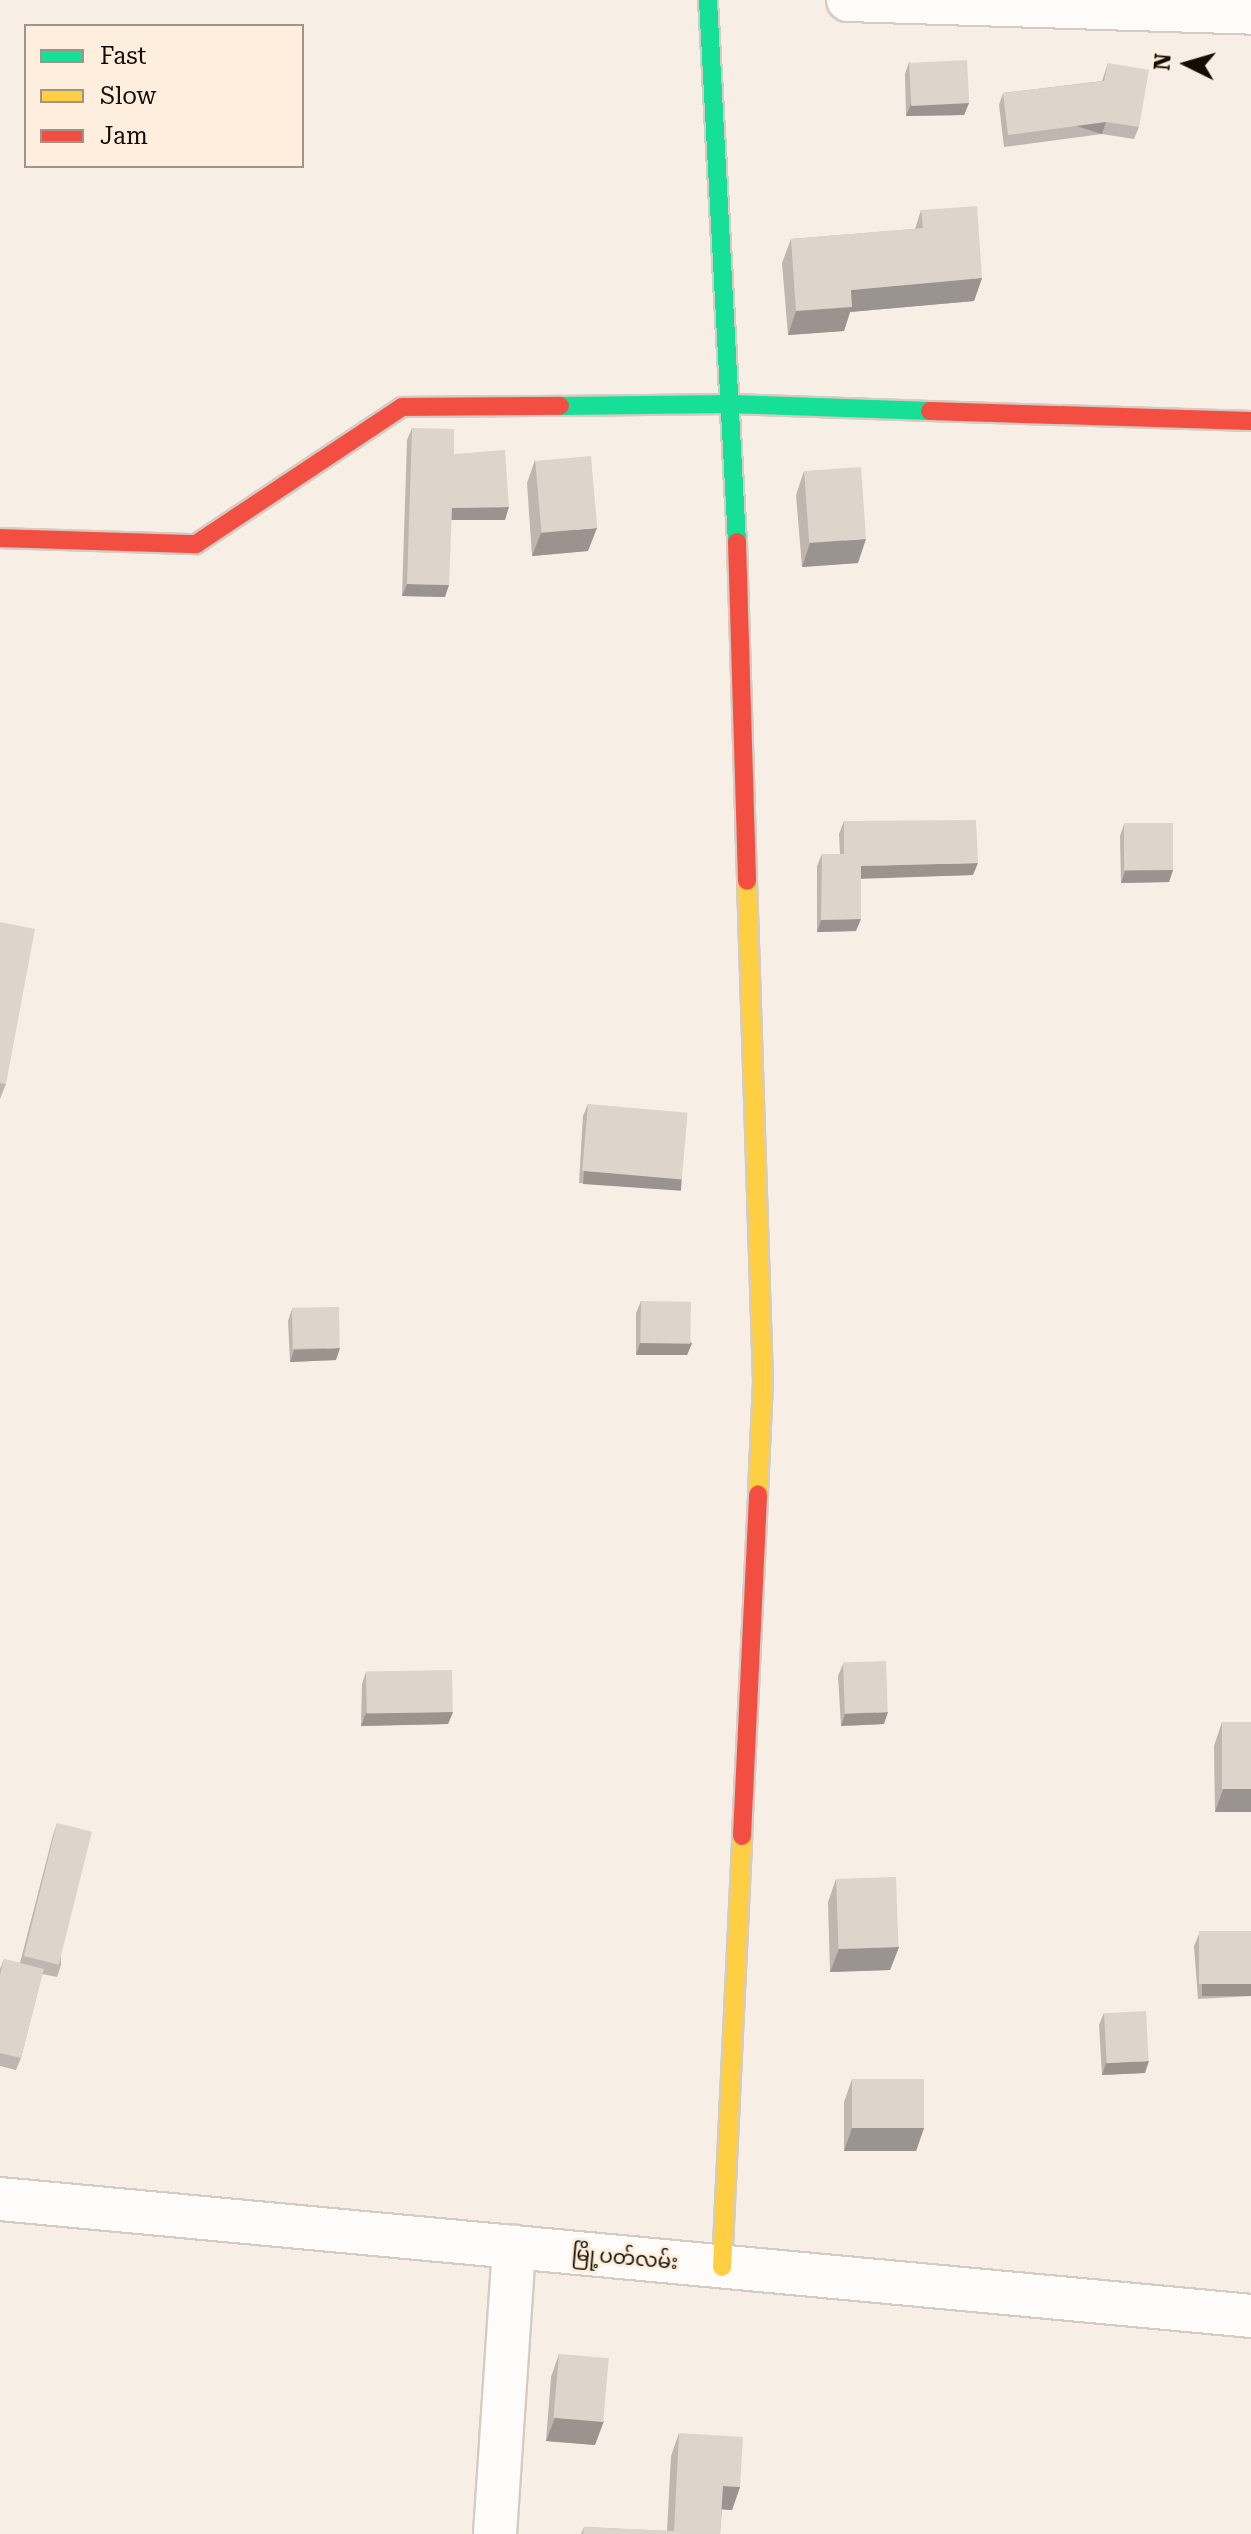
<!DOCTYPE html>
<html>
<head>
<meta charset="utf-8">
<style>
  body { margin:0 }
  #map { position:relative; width:1251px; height:2534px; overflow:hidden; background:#f7eee5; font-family:"Roboto Serif","Noto Sans Myanmar",serif }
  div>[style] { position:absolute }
  .roads { filter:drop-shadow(2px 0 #d4ccc3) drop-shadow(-2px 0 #d4ccc3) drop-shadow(0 2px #d4ccc3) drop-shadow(0 -2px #d4ccc3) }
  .street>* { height:42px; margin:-21px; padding:0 21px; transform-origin:21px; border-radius:21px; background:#fefcfb }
  .fast>* { height:18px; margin:-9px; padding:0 9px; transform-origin:9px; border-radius:9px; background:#16e098 }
  .slow>* { height:18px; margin:-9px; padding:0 9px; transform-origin:9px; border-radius:9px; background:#ffcf43 }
  .jam>* { height:18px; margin:-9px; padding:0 9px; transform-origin:9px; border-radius:9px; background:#f24e42 }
  .wall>* { inset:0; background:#beb6af }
  .shaded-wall>* { inset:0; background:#9b948e; transform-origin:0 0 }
  .building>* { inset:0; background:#ddd4cb; transform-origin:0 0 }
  span { translate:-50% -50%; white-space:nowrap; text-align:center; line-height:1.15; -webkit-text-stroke:6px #feeede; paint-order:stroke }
  .street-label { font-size:20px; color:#150d04 }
  .legend { position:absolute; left:24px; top:24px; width:280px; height:144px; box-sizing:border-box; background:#feeede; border:2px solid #a19487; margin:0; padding:10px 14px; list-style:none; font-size:24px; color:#150d04 }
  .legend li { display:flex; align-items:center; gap:16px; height:40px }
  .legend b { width:40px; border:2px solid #a19487 }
  .north { position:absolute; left:1147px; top:24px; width:80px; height:80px; -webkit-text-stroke:6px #feeede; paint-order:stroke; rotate:275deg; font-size:22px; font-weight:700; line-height:32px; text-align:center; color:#150d04 }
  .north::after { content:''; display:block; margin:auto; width:28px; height:36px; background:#150d04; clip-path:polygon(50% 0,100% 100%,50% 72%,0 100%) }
</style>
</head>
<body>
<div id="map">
  <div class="roads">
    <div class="street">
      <i style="left:848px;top:0;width:403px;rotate:1.8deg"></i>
      <i style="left:0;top:2199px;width:1256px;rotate:5.34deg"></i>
      <i style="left:495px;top:2534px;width:288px;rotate:-86.2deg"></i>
    </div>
    <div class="fast">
      <i style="left:708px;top:0;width:543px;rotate:86.94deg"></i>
      <i style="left:560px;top:406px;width:171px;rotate:-0.7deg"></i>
      <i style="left:731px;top:404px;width:199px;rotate:2deg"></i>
    </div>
    <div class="slow">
      <i style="left:747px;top:881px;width:501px;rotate:88.17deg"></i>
      <i style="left:763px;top:1382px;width:112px;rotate:92.6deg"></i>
      <i style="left:722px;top:2267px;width:431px;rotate:-87.3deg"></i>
    </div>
    <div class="jam">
      <i style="left:930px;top:411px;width:321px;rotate:1.8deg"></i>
      <i style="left:0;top:538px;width:196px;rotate:1.8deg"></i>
      <i style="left:196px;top:544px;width:247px;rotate:-33.6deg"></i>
      <i style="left:402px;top:407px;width:158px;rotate:-0.4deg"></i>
      <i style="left:737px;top:542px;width:339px;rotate:88.3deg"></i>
      <i style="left:742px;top:1836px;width:342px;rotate:-87.3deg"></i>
    </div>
  </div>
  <div class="wall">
    <i style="clip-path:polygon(909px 62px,969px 103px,964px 115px,906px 116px,905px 74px)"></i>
    <i style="clip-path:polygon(1108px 63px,1139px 127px,1134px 139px,1102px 134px,1004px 147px,999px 105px,1003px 93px,1102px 81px)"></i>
    <i style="clip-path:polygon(921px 210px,982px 278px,974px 301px,850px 312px,844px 331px,788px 335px,782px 263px,791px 239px,915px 229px)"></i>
    <i style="clip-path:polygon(412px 428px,454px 454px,505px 520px,451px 520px,445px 597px,402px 596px,407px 440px)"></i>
    <i style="clip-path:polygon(535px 460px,588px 551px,532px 556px,527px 483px)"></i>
    <i style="clip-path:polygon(804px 471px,858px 563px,802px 567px,796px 495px)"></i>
    <i style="clip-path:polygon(844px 821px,973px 875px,861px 878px,856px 931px,817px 932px,817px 866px,822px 854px,840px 854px,839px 834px)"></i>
    <i style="clip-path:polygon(1124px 824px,1173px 870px,1169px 882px,1121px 883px,1120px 836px)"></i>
    <i style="clip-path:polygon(0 922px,6px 1084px,0 1099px)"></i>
    <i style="clip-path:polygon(588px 1104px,682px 1178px,678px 1190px,579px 1183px,583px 1116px)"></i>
    <i style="clip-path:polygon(641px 1301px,692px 1343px,687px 1355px,636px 1355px,636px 1313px)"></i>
    <i style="clip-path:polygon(292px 1309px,336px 1360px,290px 1362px,288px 1321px)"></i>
    <i style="clip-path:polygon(843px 1664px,884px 1724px,841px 1726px,838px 1676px)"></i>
    <i style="clip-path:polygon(366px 1672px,453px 1712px,448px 1724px,361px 1726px,362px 1684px)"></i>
    <i style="clip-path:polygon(1222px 1722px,1251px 1722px,1251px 1812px,1215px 1812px,1214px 1746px)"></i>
    <i style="clip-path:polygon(57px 1823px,61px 1965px,57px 1977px,42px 1974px,21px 2058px,16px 2070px,0 2066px,0 1969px,4px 1959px,20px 1963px,53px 1835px)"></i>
    <i style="clip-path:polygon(836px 1879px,899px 1947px,890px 1970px,830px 1972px,828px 1902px)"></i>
    <i style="clip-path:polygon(1199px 1934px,1251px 1996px,1198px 1999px,1194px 1946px)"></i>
    <i style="clip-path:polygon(1104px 2013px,1145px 2073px,1102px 2075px,1099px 2025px)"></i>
    <i style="clip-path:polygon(852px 2079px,924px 2128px,916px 2151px,844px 2151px,844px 2102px)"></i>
    <i style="clip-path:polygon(559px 2354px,595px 2445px,546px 2441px,551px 2377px)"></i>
    <i style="clip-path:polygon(679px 2433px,740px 2487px,732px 2510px,722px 2509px,720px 2534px,581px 2534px,584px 2527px,667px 2531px,671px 2456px)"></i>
  </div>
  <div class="shaded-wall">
    <i style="clip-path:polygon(969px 103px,964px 115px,906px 116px,911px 104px)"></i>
    <i style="left:1106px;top:122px;width:13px;height:99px;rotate:108deg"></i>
    <i style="clip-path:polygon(982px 278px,974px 301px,850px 312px,844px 331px,788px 335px,796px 311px,851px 290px)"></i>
    <i style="clip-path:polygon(509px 507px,505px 520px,447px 520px,452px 508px)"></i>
    <i style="clip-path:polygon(597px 528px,588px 551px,532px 556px,541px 533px)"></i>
    <i style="clip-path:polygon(866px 539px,858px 563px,802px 567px,810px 543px)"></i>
    <i style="clip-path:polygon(407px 584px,449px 585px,445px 597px,402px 596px)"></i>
    <i style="clip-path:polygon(978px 863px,973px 875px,857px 879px,861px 866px)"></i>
    <i style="clip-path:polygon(1173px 870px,1169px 882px,1121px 883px,1125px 871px)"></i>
    <i style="clip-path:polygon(861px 919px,856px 931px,817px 932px,821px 920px)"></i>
    <i style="left:584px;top:1171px;width:98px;height:13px;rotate:4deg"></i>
    <i style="clip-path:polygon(640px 1343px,692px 1343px,687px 1355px,636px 1355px)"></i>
    <i style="clip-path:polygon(340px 1348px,336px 1360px,290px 1362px,294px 1350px)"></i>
    <i style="clip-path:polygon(453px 1712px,448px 1724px,361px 1726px,366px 1713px)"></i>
    <i style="clip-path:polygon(888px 1712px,884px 1724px,841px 1726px,845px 1714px)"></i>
    <i style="clip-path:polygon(1223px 1789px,1251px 1789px,1251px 1812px,1215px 1812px)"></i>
    <i style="clip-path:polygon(899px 1947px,890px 1970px,830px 1972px,839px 1949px)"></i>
    <i style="left:1251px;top:1984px;width:12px;height:49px;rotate:90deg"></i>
    <i style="clip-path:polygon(1149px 2061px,1145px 2073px,1102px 2075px,1106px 2063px)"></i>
    <i style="clip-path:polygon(852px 2128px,924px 2128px,916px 2151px,844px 2151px)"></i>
    <i style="clip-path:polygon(555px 2418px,604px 2421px,595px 2445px,546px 2441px)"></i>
    <i style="clip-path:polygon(723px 2486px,740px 2487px,732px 2510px,715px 2509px)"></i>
  </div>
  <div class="building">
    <i style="left:967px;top:60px;width:43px;height:58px;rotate:87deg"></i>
    <i style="clip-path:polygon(1108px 63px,1149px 70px,1139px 127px,1106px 122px,1008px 135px,1003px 93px,1104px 81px)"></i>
    <i style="clip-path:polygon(977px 206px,982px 278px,851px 290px,852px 307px,796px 311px,791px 239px,923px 228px,921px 210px)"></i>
    <i style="clip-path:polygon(412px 428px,454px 429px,454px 454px,505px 450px,509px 507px,452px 508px,449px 585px,407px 584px)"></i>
    <i style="left:591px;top:456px;width:72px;height:56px;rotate:85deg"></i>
    <i style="left:861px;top:467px;width:72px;height:57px;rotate:86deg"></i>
    <i style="clip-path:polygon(976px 820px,978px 863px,861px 866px,861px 919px,821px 920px,822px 854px,844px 854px,844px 821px)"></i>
    <i style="left:1173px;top:823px;width:47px;height:49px;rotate:90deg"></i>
    <i style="clip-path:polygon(0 922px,35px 929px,6px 1084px,0 1083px)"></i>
    <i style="left:588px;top:1104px;width:100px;height:67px;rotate:5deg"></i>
    <i style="left:641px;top:1301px;width:50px;height:42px;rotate:1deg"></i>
    <i style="left:339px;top:1307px;width:41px;height:47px;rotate:89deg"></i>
    <i style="left:886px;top:1661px;width:51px;height:43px;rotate:88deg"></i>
    <i style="left:452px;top:1670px;width:42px;height:86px;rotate:89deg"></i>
    <i style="left:1222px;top:1722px;width:29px;height:67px"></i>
    <i style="left:57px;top:1823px;width:36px;height:137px;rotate:14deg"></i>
    <i style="left:896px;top:1877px;width:70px;height:60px;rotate:88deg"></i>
    <i style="left:1251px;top:1931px;width:53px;height:52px;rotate:90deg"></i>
    <i style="clip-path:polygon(4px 1959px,44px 1969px,21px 2058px,0 2053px,0 1975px)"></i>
    <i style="left:1146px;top:2011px;width:50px;height:42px;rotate:87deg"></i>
    <i style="left:852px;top:2079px;width:72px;height:49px"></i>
    <i style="left:559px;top:2354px;width:50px;height:64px;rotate:5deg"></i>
    <i style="clip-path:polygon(679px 2433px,743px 2437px,740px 2487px,723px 2486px,720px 2534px,583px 2534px,584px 2527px,674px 2531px)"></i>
  </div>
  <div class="street-label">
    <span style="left:625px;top:2258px;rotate:5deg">မြို့ပတ်လမ်း</span>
  </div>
  <ul class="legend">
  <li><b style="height:10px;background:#16e098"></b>Fast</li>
  <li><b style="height:10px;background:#ffcf43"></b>Slow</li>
  <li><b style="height:10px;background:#f24e42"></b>Jam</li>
  </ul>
  <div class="north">N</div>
</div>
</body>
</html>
